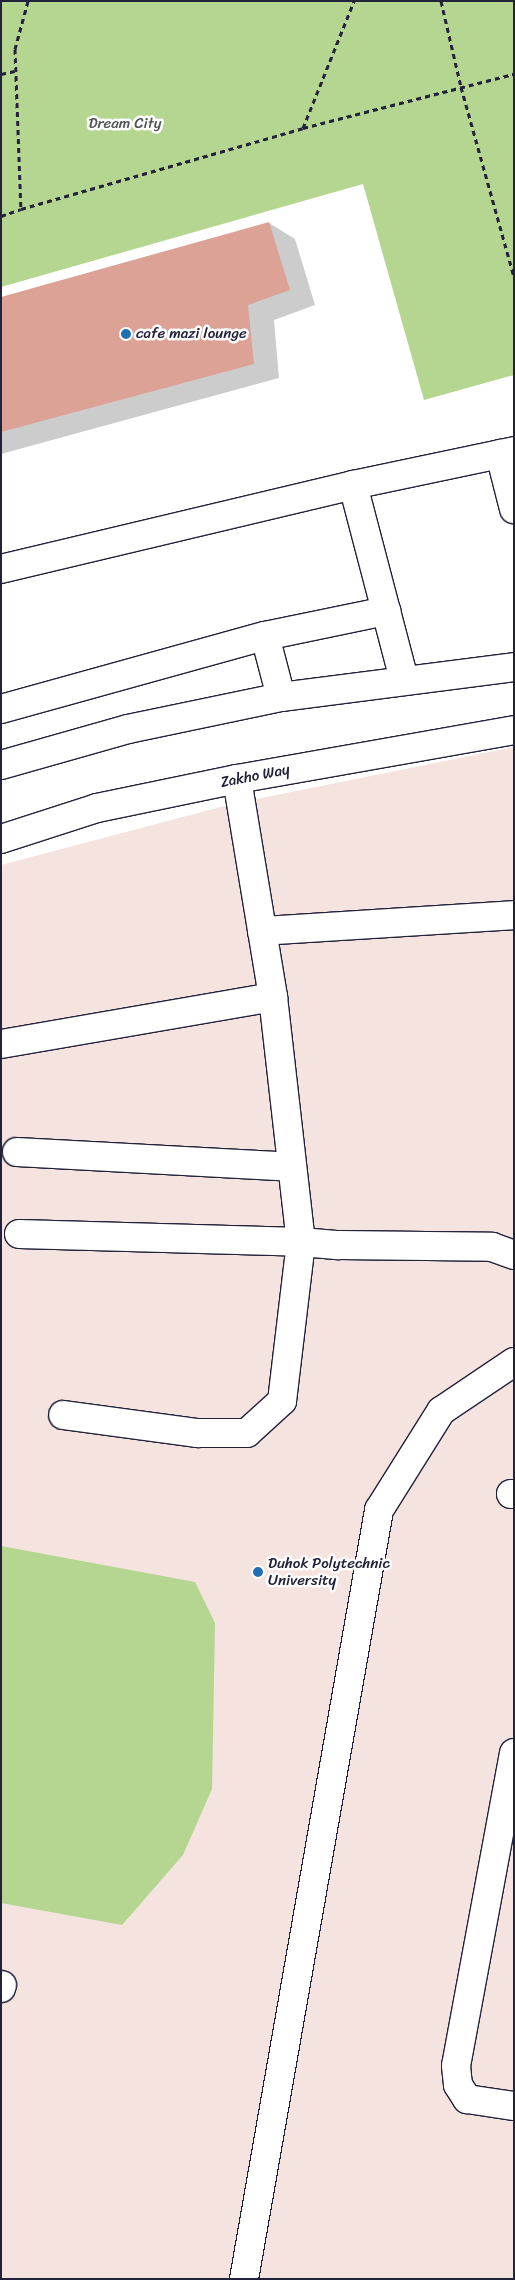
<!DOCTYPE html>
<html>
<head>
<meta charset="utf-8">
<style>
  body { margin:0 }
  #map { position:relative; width:515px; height:2280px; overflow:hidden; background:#fff; font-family:Sriracha,sans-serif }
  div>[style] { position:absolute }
  .built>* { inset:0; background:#f4e3df }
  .green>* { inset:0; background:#b4d690 }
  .shadow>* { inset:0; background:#0003 }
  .building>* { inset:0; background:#dba295 }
  .path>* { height:3px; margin-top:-1.5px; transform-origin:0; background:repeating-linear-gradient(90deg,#22223b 0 5px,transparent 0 9px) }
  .roads { filter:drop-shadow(1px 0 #22223b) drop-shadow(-1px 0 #22223b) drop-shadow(0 1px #22223b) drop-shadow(0 -1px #22223b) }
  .minor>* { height:28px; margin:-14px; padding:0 14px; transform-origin:14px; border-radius:14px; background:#fff }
  .highway>* { height:28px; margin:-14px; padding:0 14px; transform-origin:14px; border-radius:14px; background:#fff }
  .dots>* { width:14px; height:14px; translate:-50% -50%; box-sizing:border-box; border:2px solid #fff; border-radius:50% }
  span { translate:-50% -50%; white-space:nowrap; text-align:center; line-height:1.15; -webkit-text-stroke:5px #fff; paint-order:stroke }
  .park-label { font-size:15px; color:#4e5854 }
  .poi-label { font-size:15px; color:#22223b }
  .left { translate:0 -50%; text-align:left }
  .street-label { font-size:15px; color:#22223b }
  .frame { position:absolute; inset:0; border:2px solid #22223b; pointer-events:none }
</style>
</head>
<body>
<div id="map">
  <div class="built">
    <i style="clip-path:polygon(514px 747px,514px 2279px,1px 2279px,1px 865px,232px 804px)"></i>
  </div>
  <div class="green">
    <i style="clip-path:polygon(1px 1px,514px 1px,514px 375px,424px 400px,363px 184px,1px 287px)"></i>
    <i style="clip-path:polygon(1px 1546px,195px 1582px,215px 1623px,212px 1789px,183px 1855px,122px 1925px,1px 1903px)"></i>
  </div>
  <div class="shadow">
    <i style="clip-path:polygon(269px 223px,295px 239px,315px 305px,274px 320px,279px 378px,1px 454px,1px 298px)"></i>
  </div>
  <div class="building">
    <i style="clip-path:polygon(269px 222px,290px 290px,248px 305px,254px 364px,1px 432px,1px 297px)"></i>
  </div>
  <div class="path">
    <i style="left:28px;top:1px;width:50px;rotate:105.2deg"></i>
    <i style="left:15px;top:49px;width:160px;rotate:87.9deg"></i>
    <i style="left:21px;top:209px;width:293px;rotate:-16deg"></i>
    <i style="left:303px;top:128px;width:218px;rotate:-14.4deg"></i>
    <i style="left:441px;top:1px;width:88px;rotate:76.9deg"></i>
    <i style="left:461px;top:87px;width:197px;rotate:74.4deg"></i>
    <i style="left:1px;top:74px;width:14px;rotate:-12deg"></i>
    <i style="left:303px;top:128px;width:137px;rotate:-68.1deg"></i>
    <i style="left:1px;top:216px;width:21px;rotate:-19deg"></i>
  </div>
  <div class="roads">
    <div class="minor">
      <i style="left:500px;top:454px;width:57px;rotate:75.7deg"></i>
      <i style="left:353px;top:485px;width:202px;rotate:75.3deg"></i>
      <i style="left:1px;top:569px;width:362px;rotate:-13.4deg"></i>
      <i style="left:353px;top:485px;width:165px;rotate:-11.9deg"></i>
      <i style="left:265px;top:636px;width:63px;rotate:75.3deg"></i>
      <i style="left:1px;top:709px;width:274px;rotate:-15.5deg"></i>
      <i style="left:265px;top:636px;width:124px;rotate:-11.7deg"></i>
      <i style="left:237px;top:779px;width:221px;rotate:80.6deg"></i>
      <i style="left:273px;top:997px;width:247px;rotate:83.5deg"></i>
      <i style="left:301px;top:1242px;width:38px;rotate:5deg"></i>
      <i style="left:339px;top:1245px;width:153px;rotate:0.7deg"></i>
      <i style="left:492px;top:1247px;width:23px;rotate:20deg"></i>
      <i style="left:262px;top:931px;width:253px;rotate:-3.6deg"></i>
      <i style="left:1px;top:1044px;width:276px;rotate:-9.8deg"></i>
      <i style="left:17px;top:1152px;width:274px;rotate:3.1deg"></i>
      <i style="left:19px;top:1234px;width:282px;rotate:1.6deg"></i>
      <i style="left:301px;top:1242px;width:160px;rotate:96.8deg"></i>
      <i style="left:282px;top:1401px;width:47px;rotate:137.6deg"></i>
      <i style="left:247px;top:1433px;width:50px;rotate:180deg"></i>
      <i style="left:197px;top:1433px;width:135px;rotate:-172.3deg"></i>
      <i style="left:511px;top:1494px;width:3px"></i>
      <i style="left:514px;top:1753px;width:318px;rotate:100.5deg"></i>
      <i style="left:456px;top:2066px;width:19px;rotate:84deg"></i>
      <i style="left:458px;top:2085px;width:17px;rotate:57deg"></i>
      <i style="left:467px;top:2099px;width:48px;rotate:8.5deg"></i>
      <i style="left:1px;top:1988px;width:3px;rotate:-72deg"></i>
      <i style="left:244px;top:2279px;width:781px;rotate:-80.04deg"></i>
      <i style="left:379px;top:1510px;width:117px;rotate:-57.9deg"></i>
      <i style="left:441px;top:1411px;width:88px;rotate:-33.9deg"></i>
    </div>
    <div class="highway">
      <i style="left:1px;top:765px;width:132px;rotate:-15.8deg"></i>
      <i style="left:128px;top:729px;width:156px;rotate:-11.8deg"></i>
      <i style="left:281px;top:697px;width:235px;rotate:-7.3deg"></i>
      <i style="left:1px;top:839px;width:101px;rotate:-17.9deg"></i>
      <i style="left:97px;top:808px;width:143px;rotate:-11.7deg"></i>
      <i style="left:237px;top:779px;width:281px;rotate:-10deg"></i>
    </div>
  </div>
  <div class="dots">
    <i style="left:126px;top:334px;background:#1f6fb2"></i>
    <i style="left:258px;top:1572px;background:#1f6fb2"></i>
  </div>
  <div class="park-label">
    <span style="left:125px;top:124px">Dream City</span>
  </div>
  <div class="poi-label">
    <span class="left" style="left:136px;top:334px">cafe mazi lounge</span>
    <span class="left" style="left:268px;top:1572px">Duhok Polytechnic<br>University</span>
  </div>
  <div class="street-label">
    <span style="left:255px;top:776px;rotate:-11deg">Zakho Way</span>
  </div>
  <div class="frame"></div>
</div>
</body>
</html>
